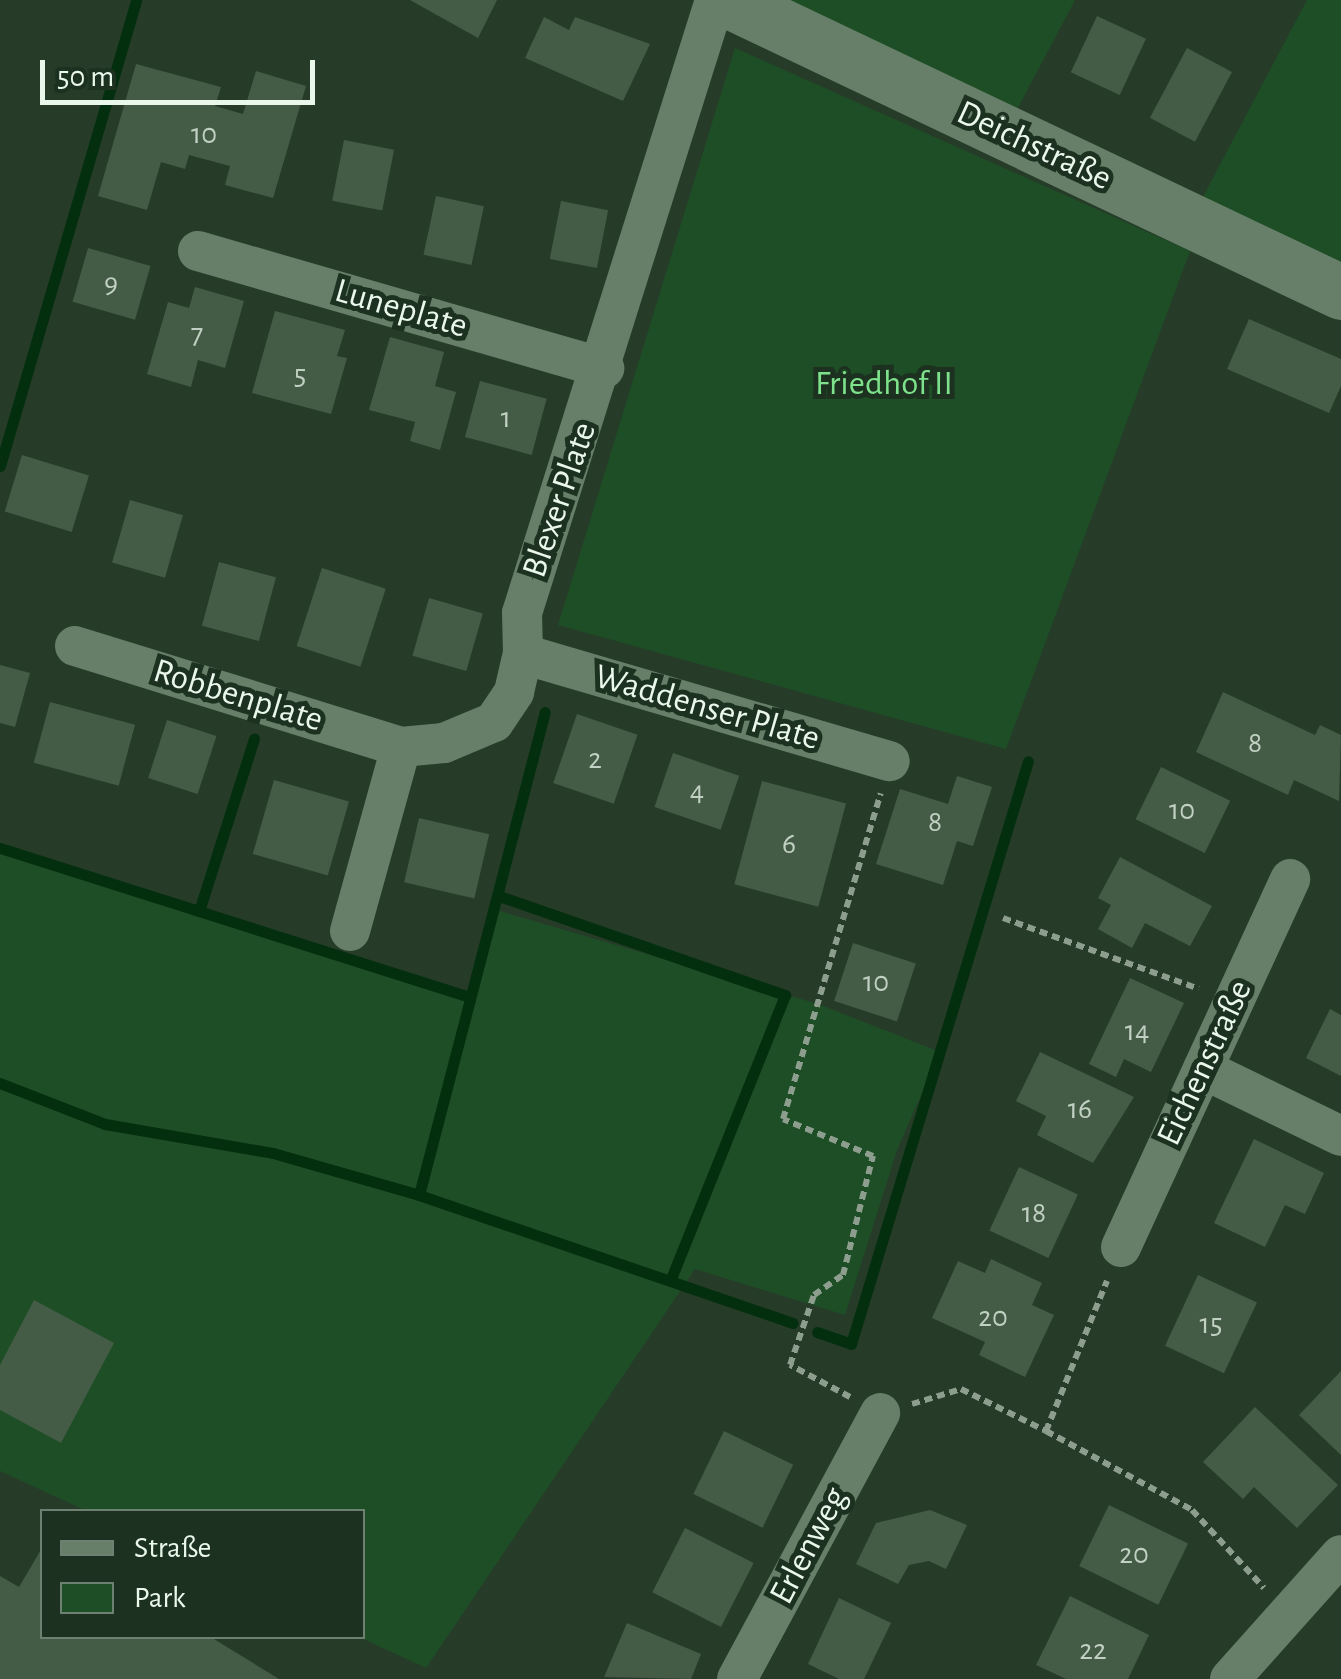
<!DOCTYPE html>
<html>
<head>
<meta charset="utf-8">
<style>
  body { margin:0 }
  #map { position:relative; width:1341px; height:1679px; overflow:hidden; background:#263c29; font-family:"Alegreya Sans",sans-serif }
  div>[style] { position:absolute }
  .green>* { inset:0; background:#1e4e26 }
  .stream>* { height:11px; margin:-5.5px; padding:0 5.5px; transform-origin:5.5px; border-radius:5.5px; background:#042f0e }
  .building>* { inset:0; background:#445b46; transform-origin:0 0 }
  .path>* { height:6px; margin-top:-3px; transform-origin:0; background:repeating-linear-gradient(90deg,#8d9e8f 0 8px,transparent 0 13px) }
  .street>* { height:40px; margin:-20px; padding:0 20px; transform-origin:20px; border-radius:20px; background:#677f69 }
  .secondary>* { height:55px; margin:-27.5px; padding:0 27.5px; transform-origin:27.5px; border-radius:27.5px; background:#677f69 }
  span { translate:-50% -50%; white-space:nowrap; text-align:center; line-height:1.15; -webkit-text-stroke:10px #1c311f; paint-order:stroke }
  .number-label { font-size:30px; color:#c0d0c2 }
  .number-label span { -webkit-text-stroke-width:0 }
  .street-label { font-size:35px; color:#eaf7eb }
  .park-label { font-size:35px; color:#7de28b }
  .legend { position:absolute; left:40px; top:1509px; width:325px; height:130px; box-sizing:border-box; background:#1c311f; border:2px solid #6e8071; margin:0; padding:12px 18px; list-style:none; font-size:30px; color:#eaf7eb }
  .legend li { display:flex; align-items:center; gap:20px; height:50px }
  .legend b { width:50px; border:2px solid #6e8071 }
  .scale { position:absolute; left:40px; top:60px; width:275px; height:45px; box-sizing:border-box; border:5px solid #eaf7eb; border-top:0; padding-left:12px; font-size:30px; line-height:35px; white-space:nowrap; color:#eaf7eb; -webkit-text-stroke:8px #1c311f; paint-order:stroke }
</style>
</head>
<body>
<div id="map">
  <div class="green">
    <i style="clip-path:polygon(766px 0,1075px 0,1012px 119px)"></i>
    <i style="clip-path:polygon(1307px 0,1341px 0,1341px 277px,1196px 210px)"></i>
    <i style="clip-path:polygon(735px 48px,1190px 251px,1006px 749px,558px 625px)"></i>
    <i style="clip-path:polygon(0 848px,469px 996px,493px 909px,818px 1004px,940px 1052px,897px 1150px,845px 1315px,695px 1269px,426px 1668px,359px 1637px,362px 1512px,87px 1511px,0 1471px)"></i>
  </div>
  <div class="stream">
    <i style="left:0;top:466px;width:485px;rotate:-73.7deg"></i>
    <i style="left:0;top:848px;width:492px;rotate:17.6deg"></i>
    <i style="left:499px;top:896px;width:303px;rotate:19.1deg"></i>
    <i style="left:785px;top:995px;width:305px;rotate:111.9deg"></i>
    <i style="left:199px;top:911px;width:181px;rotate:-72.3deg"></i>
    <i style="left:0;top:1083px;width:113px;rotate:21.3deg"></i>
    <i style="left:105px;top:1124px;width:170px;rotate:9.8deg"></i>
    <i style="left:273px;top:1153px;width:152px;rotate:16deg"></i>
    <i style="left:419px;top:1195px;width:395px;rotate:18.9deg"></i>
    <i style="left:419px;top:1195px;width:499px;rotate:-75.4deg"></i>
    <i style="left:817px;top:1332px;width:36px;rotate:19deg"></i>
    <i style="left:851px;top:1344px;width:609px;rotate:-73.11deg"></i>
  </div>
  <div class="building">
    <i style="clip-path:polygon(410px 0,497px 0,478px 38px)"></i>
    <i style="left:1097px;top:16px;width:54px;height:62px;rotate:25deg"></i>
    <i style="clip-path:polygon(544px 17px,569px 30px,575px 17px,650px 44px,623px 101px,525px 58px)"></i>
    <i style="left:1187px;top:48px;width:51px;height:79px;rotate:28deg"></i>
    <i style="clip-path:polygon(136px 64px,221px 87px,215px 106px,243px 114px,256px 71px,306px 86px,273px 198px,225px 185px,230px 166px,189px 155px,185px 169px,161px 162px,147px 210px,98px 196px)"></i>
    <i style="left:344px;top:140px;width:51px;height:62px;rotate:11deg"></i>
    <i style="left:436px;top:196px;width:49px;height:60px;rotate:12deg"></i>
    <i style="left:561px;top:201px;width:48px;height:59px;rotate:11deg"></i>
    <i style="left:88px;top:248px;width:65px;height:56px;rotate:16deg"></i>
    <i style="clip-path:polygon(195px 287px,244px 301px,225px 368px,198px 360px,191px 387px,147px 374px,168px 302px,189px 308px)"></i>
    <i style="clip-path:polygon(275px 311px,345px 330px,337px 356px,347px 358px,331px 414px,252px 393px)"></i>
    <i style="clip-path:polygon(1249px 319px,1341px 359px,1341px 386px,1329px 413px,1227px 369px)"></i>
    <i style="clip-path:polygon(390px 337px,444px 352px,435px 386px,456px 392px,440px 450px,410px 441px,415px 422px,369px 410px)"></i>
    <i style="left:480px;top:381px;width:69px;height:58px;rotate:15deg"></i>
    <i style="left:22px;top:455px;width:70px;height:59px;rotate:17deg"></i>
    <i style="left:130px;top:500px;width:55px;height:65px;rotate:16deg"></i>
    <i style="left:219px;top:562px;width:59px;height:66px;rotate:15deg"></i>
    <i style="left:322px;top:568px;width:67px;height:82px;rotate:18deg"></i>
    <i style="left:429px;top:598px;width:56px;height:60px;rotate:16deg"></i>
    <i style="clip-path:polygon(0 665px,30px 673px,15px 727px,0 723px)"></i>
    <i style="clip-path:polygon(1223px 692px,1315px 735px,1320px 725px,1341px 735px,1339px 801px,1294px 780px,1288px 795px,1196px 752px)"></i>
    <i style="left:50px;top:702px;width:88px;height:63px;rotate:15deg"></i>
    <i style="left:577px;top:714px;width:64px;height:73px;rotate:19deg"></i>
    <i style="left:167px;top:720px;width:52px;height:61px;rotate:18deg"></i>
    <i style="left:673px;top:753px;width:70px;height:57px;rotate:19deg"></i>
    <i style="left:1161px;top:767px;width:77px;height:58px;rotate:26deg"></i>
    <i style="clip-path:polygon(957px 776px,992px 787px,973px 846px,957px 841px,943px 885px,876px 864px,900px 789px,948px 804px)"></i>
    <i style="left:274px;top:780px;width:78px;height:77px;rotate:16deg"></i>
    <i style="left:762px;top:781px;width:87px;height:107px;rotate:15deg"></i>
    <i style="left:419px;top:818px;width:72px;height:66px;rotate:13deg"></i>
    <i style="clip-path:polygon(1120px 857px,1212px 906px,1190px 946px,1145px 923px,1132px 948px,1098px 929px,1111px 905px,1098px 898px)"></i>
    <i style="left:853px;top:943px;width:66px;height:61px;rotate:18deg"></i>
    <i style="clip-path:polygon(1130px 978px,1184px 1003px,1151px 1072px,1124px 1059px,1116px 1077px,1089px 1064px)"></i>
    <i style="clip-path:polygon(1330px 1009px,1341px 1015px,1341px 1076px,1306px 1058px)"></i>
    <i style="clip-path:polygon(1040px 1052px,1134px 1097px,1093px 1163px,1037px 1135px,1046px 1116px,1016px 1101px)"></i>
    <i style="clip-path:polygon(1254px 1139px,1324px 1173px,1305px 1214px,1285px 1205px,1265px 1247px,1214px 1223px)"></i>
    <i style="left:1019px;top:1167px;width:65px;height:70px;rotate:25deg"></i>
    <i style="clip-path:polygon(991px 1259px,1042px 1283px,1032px 1305px,1054px 1315px,1025px 1377px,979px 1355px,985px 1342px,932px 1318px,958px 1261px,985px 1273px)"></i>
    <i style="left:1198px;top:1275px;width:65px;height:78px;rotate:25deg"></i>
    <i style="clip-path:polygon(34px 1300px,114px 1343px,61px 1443px,0 1410px,0 1365px)"></i>
    <i style="clip-path:polygon(1341px 1371px,1341px 1455px,1299px 1415px)"></i>
    <i style="clip-path:polygon(1255px 1407px,1338px 1485px,1297px 1528px,1254px 1487px,1243px 1499px,1203px 1462px)"></i>
    <i style="left:724px;top:1431px;width:77px;height:70px;rotate:26deg"></i>
    <i style="left:1109px;top:1505px;width:88px;height:68px;rotate:26deg"></i>
    <i style="clip-path:polygon(930px 1510px,967px 1525px,946px 1569px,929px 1561px,909px 1565px,898px 1584px,856px 1564px,876px 1523px)"></i>
    <i style="left:685px;top:1528px;width:77px;height:72px;rotate:27deg"></i>
    <i style="clip-path:polygon(42px 1548px,42px 1636px,209px 1636px,279px 1679px,0 1679px,0 1576px,19px 1587px)"></i>
    <i style="clip-path:polygon(1070px 1596px,1149px 1635px,1128px 1679px,1066px 1679px,1036px 1665px)"></i>
    <i style="clip-path:polygon(839px 1598px,891px 1623px,864px 1679px,839px 1679px,808px 1664px)"></i>
    <i style="clip-path:polygon(627px 1623px,701px 1654px,691px 1679px,604px 1677px)"></i>
  </div>
  <div class="path">
    <i style="left:1003px;top:918px;width:208px;rotate:19.9deg"></i>
    <i style="left:850px;top:1397px;width:68px;rotate:-151.9deg"></i>
    <i style="left:790px;top:1365px;width:74px;rotate:-71.1deg"></i>
    <i style="left:814px;top:1295px;width:35px;rotate:-35deg"></i>
    <i style="left:843px;top:1275px;width:123px;rotate:-75.9deg"></i>
    <i style="left:873px;top:1156px;width:97px;rotate:-157.7deg"></i>
    <i style="left:783px;top:1119px;width:340px;rotate:-73.3deg"></i>
    <i style="left:912px;top:1404px;width:51px;rotate:-17deg"></i>
    <i style="left:961px;top:1389px;width:95px;rotate:26.3deg"></i>
    <i style="left:1046px;top:1431px;width:166px;rotate:28.4deg"></i>
    <i style="left:1192px;top:1510px;width:106px;rotate:47.3deg"></i>
    <i style="left:1046px;top:1431px;width:162px;rotate:-67.9deg"></i>
  </div>
  <div class="street">
    <i style="left:198px;top:251px;width:423px;rotate:16.1deg"></i>
    <i style="left:75px;top:646px;width:341px;rotate:17.2deg"></i>
    <i style="left:523px;top:654px;width:382px;rotate:16.3deg"></i>
    <i style="left:350px;top:931px;width:191px;rotate:-74.5deg"></i>
    <i style="left:401px;top:747px;width:43px;rotate:-5.3deg"></i>
    <i style="left:444px;top:743px;width:54px;rotate:-22.8deg"></i>
    <i style="left:494px;top:722px;width:36px;rotate:-56deg"></i>
    <i style="left:514px;top:692px;width:39px;rotate:-77deg"></i>
    <i style="left:523px;top:654px;width:41px;rotate:-91.4deg"></i>
    <i style="left:522px;top:613px;width:643px;rotate:-72.52deg"></i>
    <i style="left:1203px;top:1069px;width:153px;rotate:25.9deg"></i>
    <i style="left:1121px;top:1247px;width:405px;rotate:-65.3deg"></i>
    <i style="left:737px;top:1679px;width:302px;rotate:-61.7deg"></i>
    <i style="left:1230px;top:1679px;width:166px;rotate:-48.2deg"></i>
  </div>
  <div class="secondary">
    <i style="left:727px;top:0;width:680px;rotate:25.43deg"></i>
  </div>
  <div class="number-label">
    <span style="left:204px;top:134px">10</span>
    <span style="left:111px;top:284px">9</span>
    <span style="left:197px;top:334px">7</span>
    <span style="left:300px;top:375px">5</span>
    <span style="left:506px;top:418px">1</span>
    <span style="left:1255px;top:743px">8</span>
    <span style="left:595px;top:759px">2</span>
    <span style="left:697px;top:791px">4</span>
    <span style="left:1182px;top:810px">10</span>
    <span style="left:935px;top:822px">8</span>
    <span style="left:789px;top:844px">6</span>
    <span style="left:876px;top:982px">10</span>
    <span style="left:1137px;top:1031px">14</span>
    <span style="left:1080px;top:1109px">16</span>
    <span style="left:1034px;top:1213px">18</span>
    <span style="left:993px;top:1317px">20</span>
    <span style="left:1211px;top:1324px">15</span>
    <span style="left:1134px;top:1554px">20</span>
    <span style="left:1093px;top:1650px">22</span>
  </div>
  <div class="street-label">
    <span style="left:1034px;top:146px;rotate:25deg">Deichstraße</span>
    <span style="left:401px;top:309px;rotate:16deg">Luneplate</span>
    <span style="left:560px;top:500px;rotate:-71deg">Blexer Plate</span>
    <span style="left:238px;top:696px;rotate:17deg">Robbenplate</span>
    <span style="left:707px;top:708px;rotate:16deg">Waddenser Plate</span>
    <span style="left:1205px;top:1063px;rotate:-65deg">Eichenstraße</span>
    <span style="left:809px;top:1546px;rotate:-62deg">Erlenweg</span>
  </div>
  <div class="park-label">
    <span style="left:884px;top:384px">Friedhof II</span>
  </div>
  <ul class="legend">
  <li><b style="height:12px;background:#677f69"></b>Straße</li>
  <li><b style="height:28px;background:#1e4e26"></b>Park</li>
  </ul>
  <div class="scale">50 m</div>
</div>
</body>
</html>
